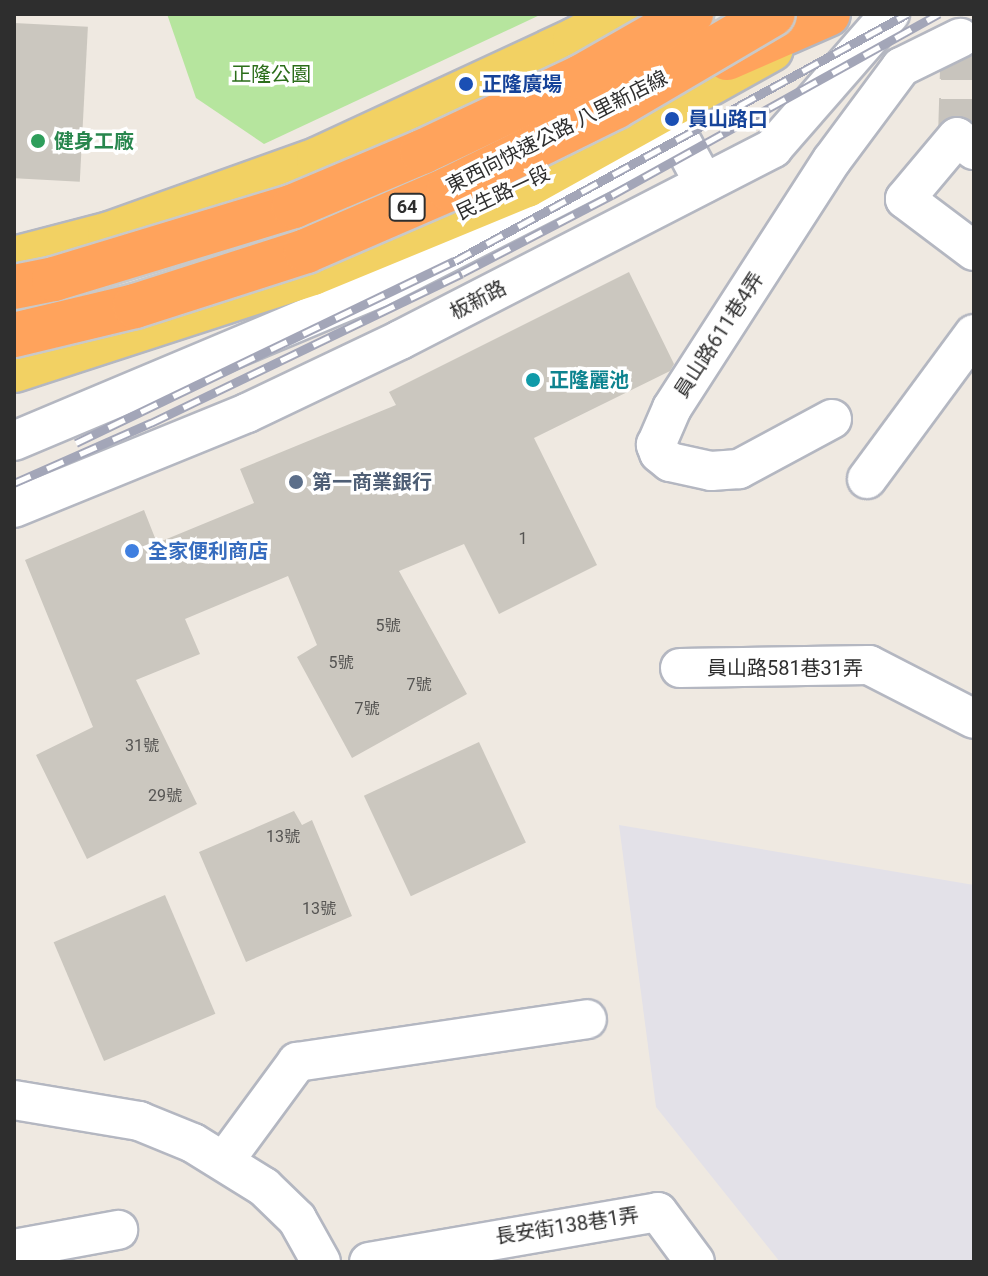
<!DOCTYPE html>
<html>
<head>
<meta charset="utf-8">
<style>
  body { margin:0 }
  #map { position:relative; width:988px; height:1276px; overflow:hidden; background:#efe9e1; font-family:Roboto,"Noto Sans TC",sans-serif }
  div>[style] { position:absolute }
  .industrial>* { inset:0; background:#e3e1e8 }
  .green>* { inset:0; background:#b6e59e }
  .building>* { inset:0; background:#cbc7bf; transform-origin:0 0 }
  .minor-tunnel>* { height:38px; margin-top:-19px; transform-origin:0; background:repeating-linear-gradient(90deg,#c8c4bd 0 38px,transparent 0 57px) }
  .roads { filter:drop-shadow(2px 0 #b4b7c1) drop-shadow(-2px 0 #b4b7c1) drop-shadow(0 2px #b4b7c1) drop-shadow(0 -2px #b4b7c1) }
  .minor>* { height:38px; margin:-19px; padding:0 19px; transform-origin:19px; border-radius:19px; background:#fff }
  .major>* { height:44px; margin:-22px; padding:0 22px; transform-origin:22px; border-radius:22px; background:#f2d163 }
  .highway>* { height:44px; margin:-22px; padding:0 22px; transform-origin:22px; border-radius:22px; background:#ffa35c }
  .rail>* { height:9px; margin-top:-4.5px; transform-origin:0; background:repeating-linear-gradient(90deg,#fff 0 18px,#a3a6b8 0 36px); box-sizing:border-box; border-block:2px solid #a3a6b8 }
  .bridges { filter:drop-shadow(2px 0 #c9c9c9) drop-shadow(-2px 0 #c9c9c9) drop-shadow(0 2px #c9c9c9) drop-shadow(0 -2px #c9c9c9) }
  .highway-bridge>* { height:44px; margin:-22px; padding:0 22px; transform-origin:22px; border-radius:22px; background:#ffa35c }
  .dots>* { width:22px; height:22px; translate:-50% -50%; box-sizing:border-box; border:4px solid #fff; border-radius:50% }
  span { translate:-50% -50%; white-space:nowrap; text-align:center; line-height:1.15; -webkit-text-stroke:7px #fff; paint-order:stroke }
  .number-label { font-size:16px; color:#555452 }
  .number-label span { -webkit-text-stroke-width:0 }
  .shield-label span { padding:2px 6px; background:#fff; border:2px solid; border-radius:6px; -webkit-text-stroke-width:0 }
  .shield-label { font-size:18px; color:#2e2e2e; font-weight:700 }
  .park-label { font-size:20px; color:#2c6e1b }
  .transit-label { font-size:20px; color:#164399; font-weight:700 }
  .left { translate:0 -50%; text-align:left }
  .street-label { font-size:20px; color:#2e2e2e }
  .leisure-label { font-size:20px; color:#27864d; font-weight:700 }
  .culture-label { font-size:20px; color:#0d838f; font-weight:700 }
  .service-label { font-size:20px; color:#4e5e75; font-weight:700 }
  .shop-label { font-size:20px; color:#366cbe; font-weight:700 }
  .frame { position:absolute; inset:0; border:16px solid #2e2e2e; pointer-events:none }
</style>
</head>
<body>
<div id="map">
  <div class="industrial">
    <i style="clip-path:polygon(619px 825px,974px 885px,974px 1262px,780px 1262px,656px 1107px)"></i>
  </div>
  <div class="green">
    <i style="clip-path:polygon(167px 14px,542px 14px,264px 144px,196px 98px)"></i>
  </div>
  <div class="building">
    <i style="left:14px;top:23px;width:74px;height:155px;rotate:3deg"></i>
    <i style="clip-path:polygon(629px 272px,674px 364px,670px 371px,534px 438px,597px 565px,499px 614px,464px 544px,399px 571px,467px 694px,352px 758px,297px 657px,317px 645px,288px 576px,185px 619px,200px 654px,136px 680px,197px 804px,87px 859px,36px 755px,93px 727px,25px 560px,144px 510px,157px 543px,254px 503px,240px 469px,396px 405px,389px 392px)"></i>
    <i style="left:479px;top:742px;width:111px;height:127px;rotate:65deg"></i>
    <i style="clip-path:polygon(294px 811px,302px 825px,312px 820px,352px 916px,246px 962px,199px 852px)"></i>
    <i style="left:165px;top:895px;width:129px;height:121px;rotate:67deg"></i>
  </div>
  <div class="minor-tunnel">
    <i style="left:957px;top:137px;width:99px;rotate:-88.3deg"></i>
  </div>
  <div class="roads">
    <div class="minor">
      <i style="left:974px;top:150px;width:21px;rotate:-143deg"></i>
      <i style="left:957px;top:137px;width:81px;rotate:130deg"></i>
      <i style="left:905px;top:199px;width:86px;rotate:37deg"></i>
      <i style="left:832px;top:419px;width:106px;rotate:151.7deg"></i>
      <i style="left:739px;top:469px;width:28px;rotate:176deg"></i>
      <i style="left:711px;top:471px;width:42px;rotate:-167.6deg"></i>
      <i style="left:670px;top:462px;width:14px;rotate:-141deg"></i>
      <i style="left:659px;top:453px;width:9px;rotate:-111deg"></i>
      <i style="left:656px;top:445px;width:40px;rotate:-66.6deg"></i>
      <i style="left:672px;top:408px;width:295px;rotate:-57.2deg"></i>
      <i style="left:832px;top:160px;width:116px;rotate:-53.4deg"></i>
      <i style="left:901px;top:67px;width:66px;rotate:-26.2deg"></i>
      <i style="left:14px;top:441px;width:395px;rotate:-22.8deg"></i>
      <i style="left:378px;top:288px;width:337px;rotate:-27deg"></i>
      <i style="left:678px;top:135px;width:55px;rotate:61.6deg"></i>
      <i style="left:867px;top:479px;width:180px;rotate:-53.6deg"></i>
      <i style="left:14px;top:508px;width:252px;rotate:-22.2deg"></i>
      <i style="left:247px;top:413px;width:170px;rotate:-25.5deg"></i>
      <i style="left:400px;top:340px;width:420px;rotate:-27.2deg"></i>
      <i style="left:773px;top:148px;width:178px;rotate:-48.9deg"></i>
      <i style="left:680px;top:668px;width:189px;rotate:-0.9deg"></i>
      <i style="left:869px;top:665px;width:118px;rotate:27.2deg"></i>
      <i style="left:14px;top:1100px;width:127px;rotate:9.5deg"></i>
      <i style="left:139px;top:1121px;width:58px;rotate:22.2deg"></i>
      <i style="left:193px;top:1143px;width:84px;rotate:31.8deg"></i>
      <i style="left:264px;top:1187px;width:46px;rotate:44.1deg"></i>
      <i style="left:297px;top:1219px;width:49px;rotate:60.8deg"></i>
      <i style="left:225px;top:1160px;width:122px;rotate:-53.7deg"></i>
      <i style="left:297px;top:1062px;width:293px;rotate:-8.4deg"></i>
      <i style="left:14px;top:1249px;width:106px;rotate:-10.4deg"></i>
      <i style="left:369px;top:1262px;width:293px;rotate:-9.8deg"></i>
      <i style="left:658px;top:1212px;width:62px;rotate:53.5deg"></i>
    </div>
    <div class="major">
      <i style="left:14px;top:259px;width:99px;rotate:-14.6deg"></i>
      <i style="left:110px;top:234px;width:222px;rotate:-19.7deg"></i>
      <i style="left:319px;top:159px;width:282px;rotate:-24.9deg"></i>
      <i style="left:575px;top:40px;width:55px;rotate:-28.4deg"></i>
      <i style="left:14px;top:370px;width:314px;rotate:-18deg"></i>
      <i style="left:313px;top:273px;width:231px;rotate:-22.4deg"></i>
      <i style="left:527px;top:185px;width:279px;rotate:-29.1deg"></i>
    </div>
    <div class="highway">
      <i style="left:727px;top:58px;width:110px;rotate:-23.5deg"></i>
    </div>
  </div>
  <div class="rail">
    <i style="left:76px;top:443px;width:420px;rotate:-25.7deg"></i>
    <i style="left:455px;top:261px;width:515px;rotate:-28.65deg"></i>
    <i style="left:14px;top:483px;width:150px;rotate:-23.7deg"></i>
    <i style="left:151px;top:423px;width:345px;rotate:-25.7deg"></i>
    <i style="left:462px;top:273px;width:169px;rotate:-27.5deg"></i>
    <i style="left:612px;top:195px;width:374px;rotate:-29deg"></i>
  </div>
  <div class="bridges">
    <div class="highway-bridge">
      <i style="left:14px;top:287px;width:41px;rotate:-11.3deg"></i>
      <i style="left:54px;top:279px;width:251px;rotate:-16.9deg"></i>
      <i style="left:294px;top:206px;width:139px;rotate:-22.9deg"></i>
      <i style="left:422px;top:152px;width:176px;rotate:-25.3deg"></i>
      <i style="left:581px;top:77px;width:127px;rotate:-29.8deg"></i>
      <i style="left:14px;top:335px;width:124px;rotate:-13.5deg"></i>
      <i style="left:135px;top:306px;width:180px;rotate:-17.8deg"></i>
      <i style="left:306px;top:251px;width:156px;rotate:-23.4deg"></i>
      <i style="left:449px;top:189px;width:185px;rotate:-26.3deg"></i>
      <i style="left:615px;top:107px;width:183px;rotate:-30.5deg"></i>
    </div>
  </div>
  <div class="dots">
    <i style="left:466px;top:84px;background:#1a4fb4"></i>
    <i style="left:672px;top:119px;background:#1a4fb4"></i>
    <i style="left:38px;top:141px;background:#2e9e5b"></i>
    <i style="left:533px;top:380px;background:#0f9aa8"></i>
    <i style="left:296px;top:482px;background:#5c6f8a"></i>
    <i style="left:132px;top:551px;background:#3f7fe0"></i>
  </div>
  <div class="number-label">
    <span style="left:523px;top:539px">1</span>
    <span style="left:388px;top:626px">5號</span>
    <span style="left:341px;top:663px">5號</span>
    <span style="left:419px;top:685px">7號</span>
    <span style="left:367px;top:709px">7號</span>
    <span style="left:142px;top:746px">31號</span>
    <span style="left:165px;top:796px">29號</span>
    <span style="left:283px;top:837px">13號</span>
    <span style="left:319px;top:909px">13號</span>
  </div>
  <div class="shield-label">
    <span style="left:407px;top:207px">64</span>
  </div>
  <div class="park-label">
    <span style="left:271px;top:74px">正隆公園</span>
  </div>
  <div class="transit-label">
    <span class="left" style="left:482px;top:84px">正隆廣場</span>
    <span class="left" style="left:688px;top:119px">員山路口</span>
  </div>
  <div class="street-label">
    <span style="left:557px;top:132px;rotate:-27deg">東西向快速公路 八里新店線</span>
    <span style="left:503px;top:193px;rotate:-25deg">民生路一段</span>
    <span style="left:478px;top:300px;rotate:-27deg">板新路</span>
    <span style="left:719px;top:335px;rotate:-57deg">員山路611巷4弄</span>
    <span style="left:785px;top:668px">員山路581巷31弄</span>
    <span style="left:567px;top:1226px;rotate:-9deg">長安街138巷1弄</span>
  </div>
  <div class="leisure-label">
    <span class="left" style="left:54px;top:141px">健身工廠</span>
  </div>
  <div class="culture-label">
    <span class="left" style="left:549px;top:380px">正隆麗池</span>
  </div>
  <div class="service-label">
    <span class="left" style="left:312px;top:482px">第一商業銀行</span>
  </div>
  <div class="shop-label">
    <span class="left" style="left:148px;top:551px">全家便利商店</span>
  </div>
  <div class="frame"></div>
</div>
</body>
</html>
